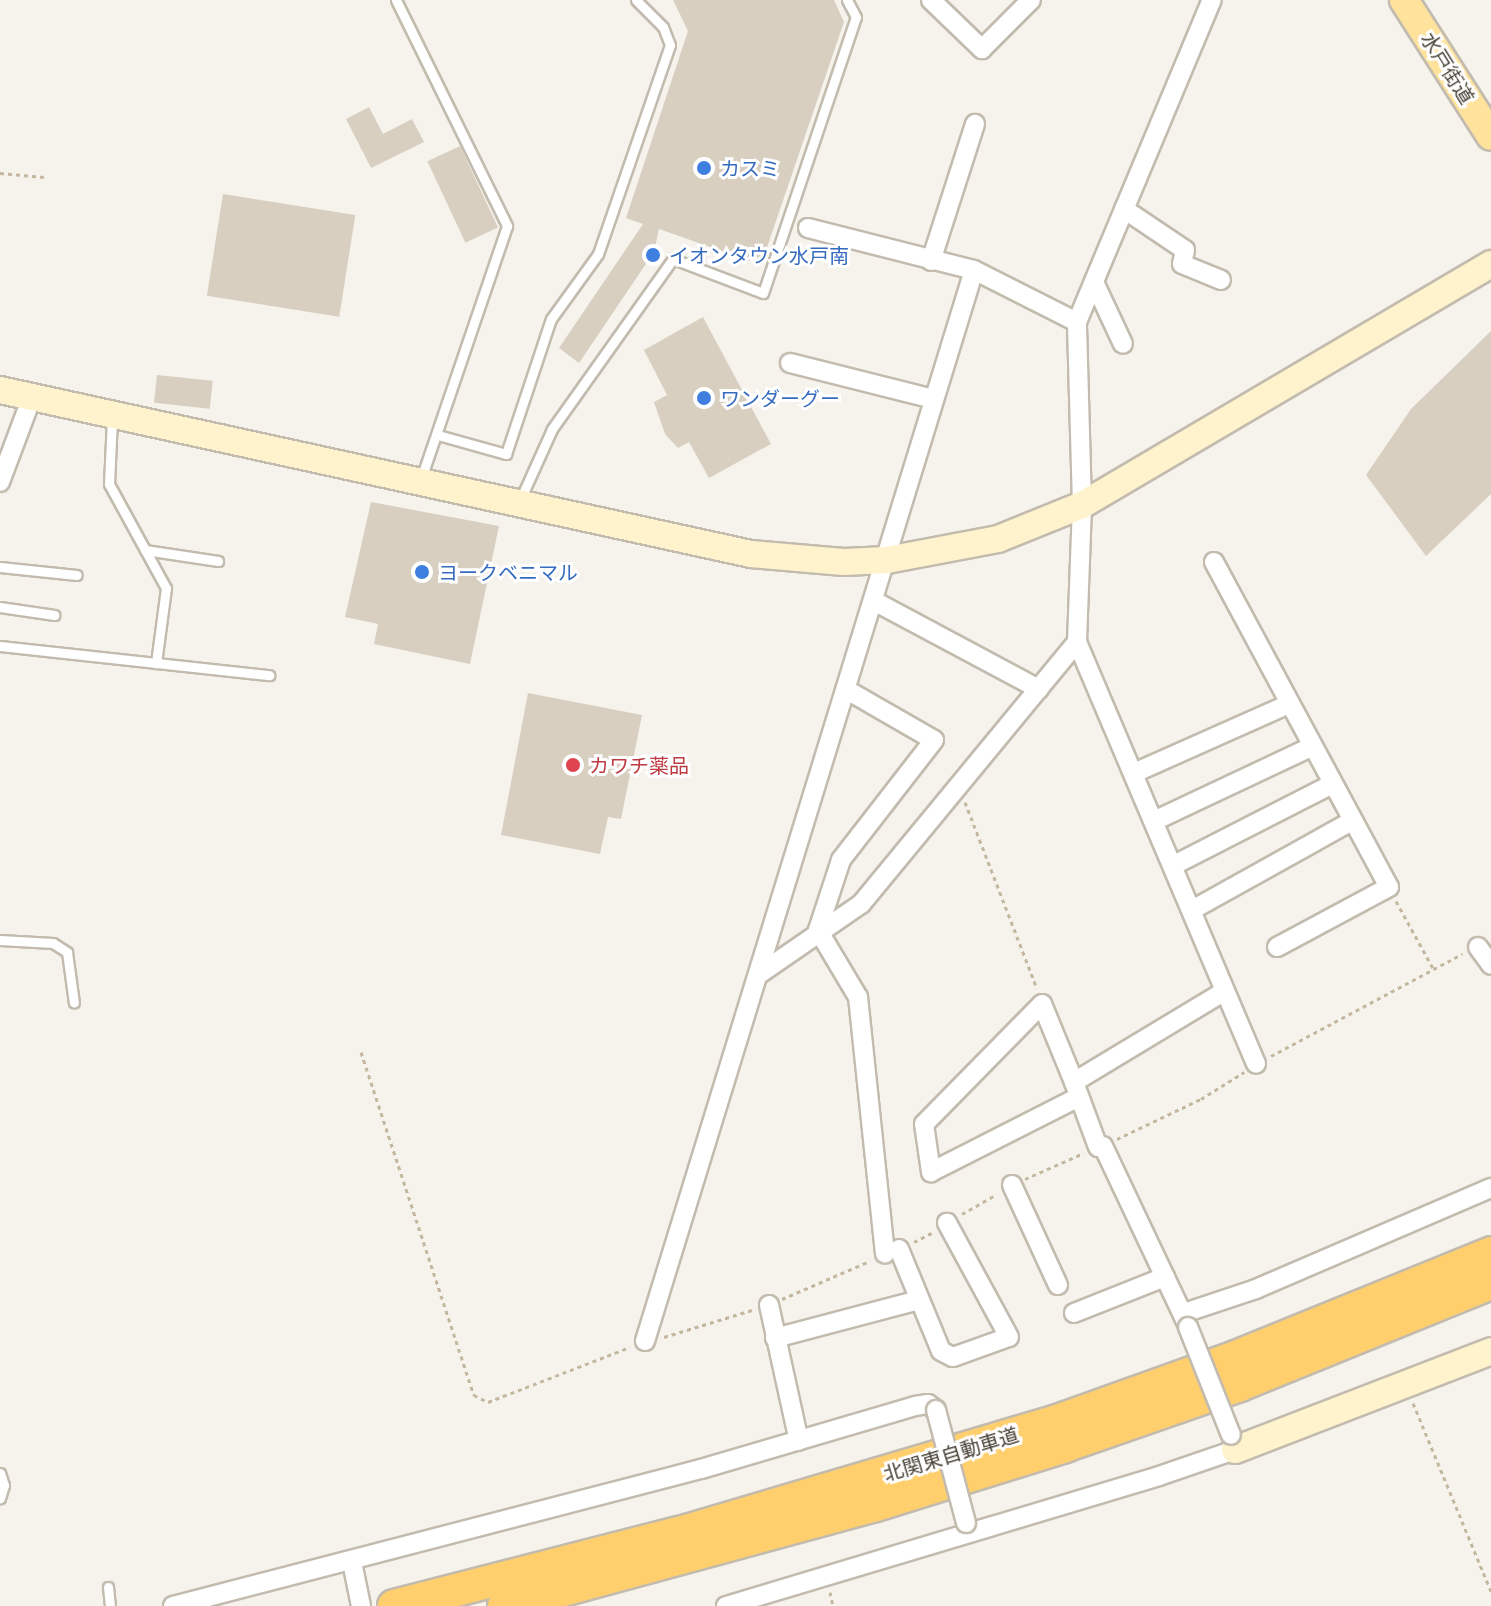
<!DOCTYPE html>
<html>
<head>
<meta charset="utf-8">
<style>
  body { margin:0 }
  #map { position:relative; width:1491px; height:1606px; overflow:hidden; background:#f6f3ec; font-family:"Titillium Web","Noto Sans JP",sans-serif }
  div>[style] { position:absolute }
  .building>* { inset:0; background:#d8cfc1; transform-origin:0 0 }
  .path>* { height:3px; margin-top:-1.5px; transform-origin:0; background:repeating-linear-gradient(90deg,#c4b79f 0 4px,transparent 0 8px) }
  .roads { filter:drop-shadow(2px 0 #c2bbae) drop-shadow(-2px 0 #c2bbae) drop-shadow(0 2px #c2bbae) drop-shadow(0 -2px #c2bbae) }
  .lane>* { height:9px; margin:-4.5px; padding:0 4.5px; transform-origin:4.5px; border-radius:4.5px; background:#fff }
  .street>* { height:18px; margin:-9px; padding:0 9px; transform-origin:9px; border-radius:9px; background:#fff }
  .secondary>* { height:26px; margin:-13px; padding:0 13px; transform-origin:13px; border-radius:13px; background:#fff3cd }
  .primary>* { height:28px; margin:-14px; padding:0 14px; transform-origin:14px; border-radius:14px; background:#ffe39c }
  .highway>* { height:32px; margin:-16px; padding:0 16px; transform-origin:16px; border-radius:16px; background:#ffcf6e }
  .bridges { filter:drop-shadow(2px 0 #c2bbae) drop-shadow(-2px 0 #c2bbae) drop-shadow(0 2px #c2bbae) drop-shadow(0 -2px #c2bbae) }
  .street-bridge>* { height:18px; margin:-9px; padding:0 9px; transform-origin:9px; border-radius:9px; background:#fff }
  .dots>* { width:22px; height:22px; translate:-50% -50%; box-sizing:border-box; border:4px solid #fff; border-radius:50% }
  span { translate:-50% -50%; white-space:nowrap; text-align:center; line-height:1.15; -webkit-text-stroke:6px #fff; paint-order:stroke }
  .street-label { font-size:20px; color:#4b4439 }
  .shop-label { font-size:20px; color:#366cbe }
  .left { translate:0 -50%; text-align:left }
  .health-label { font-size:20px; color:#be3a42 }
</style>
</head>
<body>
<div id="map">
  <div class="building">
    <i style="clip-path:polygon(673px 0,834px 0,844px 22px,761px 265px,659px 229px,654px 252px,579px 363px,559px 348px,643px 224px,626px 218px,688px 31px)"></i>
    <i style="clip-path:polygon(369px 107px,383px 134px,412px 119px,424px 142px,371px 168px,346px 119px)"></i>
    <i style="left:460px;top:146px;width:90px;height:36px;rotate:65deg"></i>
    <i style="left:223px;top:194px;width:134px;height:103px;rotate:9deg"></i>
    <i style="clip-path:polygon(703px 317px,771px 444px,709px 478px,689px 442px,678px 448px,665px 434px,654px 402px,667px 395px,644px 350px)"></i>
    <i style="clip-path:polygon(1491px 331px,1491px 494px,1426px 556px,1366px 475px,1411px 409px)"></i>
    <i style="left:157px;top:375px;width:56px;height:28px;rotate:6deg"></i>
    <i style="clip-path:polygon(371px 502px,499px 526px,470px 664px,374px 644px,378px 624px,345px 617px)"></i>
    <i style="clip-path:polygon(528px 693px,642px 715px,621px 819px,608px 817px,600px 854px,501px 835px)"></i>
  </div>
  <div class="path">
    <i style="left:0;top:173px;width:44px;rotate:5.2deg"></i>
    <i style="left:965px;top:802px;width:200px;rotate:68.9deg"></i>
    <i style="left:1396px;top:901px;width:77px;rotate:61.1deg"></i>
    <i style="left:361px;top:1052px;width:361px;rotate:71.8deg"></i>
    <i style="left:474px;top:1395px;width:16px;rotate:27deg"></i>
    <i style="left:488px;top:1402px;width:152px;rotate:-21.2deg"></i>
    <i style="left:1271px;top:1056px;width:217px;rotate:-28.1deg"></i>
    <i style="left:1117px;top:1139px;width:93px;rotate:-25.5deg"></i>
    <i style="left:1201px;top:1099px;width:51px;rotate:-32.1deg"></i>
    <i style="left:1025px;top:1179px;width:64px;rotate:-23.8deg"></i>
    <i style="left:962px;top:1214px;width:40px;rotate:-29.7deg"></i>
    <i style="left:914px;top:1242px;width:20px;rotate:-27deg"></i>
    <i style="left:782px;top:1299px;width:96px;rotate:-23.4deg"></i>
    <i style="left:664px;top:1337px;width:92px;rotate:-17.1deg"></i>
    <i style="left:1413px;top:1403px;width:204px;rotate:67.5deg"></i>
    <i style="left:830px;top:1592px;width:14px;rotate:78deg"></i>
  </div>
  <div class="roads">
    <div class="lane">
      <i style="left:396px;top:0;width:252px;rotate:63.8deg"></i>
      <i style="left:507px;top:226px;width:267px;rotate:108.8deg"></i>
      <i style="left:112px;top:418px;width:66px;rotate:92.6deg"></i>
      <i style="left:109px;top:484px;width:119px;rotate:61.3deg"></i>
      <i style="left:166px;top:588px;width:76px;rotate:97.6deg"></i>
      <i style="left:438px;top:435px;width:71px;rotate:15.6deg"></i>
      <i style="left:506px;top:454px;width:142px;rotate:-71.6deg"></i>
      <i style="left:551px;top:319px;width:80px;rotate:-54.1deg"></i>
      <i style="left:598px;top:254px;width:221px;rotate:-71deg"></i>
      <i style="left:670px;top:45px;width:19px;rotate:-111deg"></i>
      <i style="left:663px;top:27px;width:38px;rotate:-135deg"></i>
      <i style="left:520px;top:500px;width:78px;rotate:-65.7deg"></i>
      <i style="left:552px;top:429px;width:209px;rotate:-54.6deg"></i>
      <i style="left:673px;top:259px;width:96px;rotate:20.7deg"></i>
      <i style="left:763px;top:293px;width:291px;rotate:-71.4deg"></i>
      <i style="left:856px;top:17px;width:19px;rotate:-118deg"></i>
      <i style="left:145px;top:550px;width:74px;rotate:8.6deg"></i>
      <i style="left:0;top:567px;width:77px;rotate:5.9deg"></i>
      <i style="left:0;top:607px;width:55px;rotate:8.4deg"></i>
      <i style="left:0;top:646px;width:271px;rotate:6.2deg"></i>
      <i style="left:0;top:940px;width:53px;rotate:3.2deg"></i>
      <i style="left:53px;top:943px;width:17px;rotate:33deg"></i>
      <i style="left:67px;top:952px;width:51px;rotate:82.2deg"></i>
      <i style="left:0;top:1473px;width:13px;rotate:72deg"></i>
      <i style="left:4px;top:1485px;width:14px;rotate:107deg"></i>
      <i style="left:108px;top:1587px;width:19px;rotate:84deg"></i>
    </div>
    <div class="street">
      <i style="left:931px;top:0;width:71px;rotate:43.9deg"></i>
      <i style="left:982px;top:49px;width:69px;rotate:-45deg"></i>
      <i style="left:1124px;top:209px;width:73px;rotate:33.9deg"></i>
      <i style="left:1185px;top:250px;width:14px;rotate:102deg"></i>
      <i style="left:1182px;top:264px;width:42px;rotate:22.3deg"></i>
      <i style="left:808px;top:228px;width:171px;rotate:14.2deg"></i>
      <i style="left:931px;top:261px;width:144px;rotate:-72.2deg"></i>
      <i style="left:1094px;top:282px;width:68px;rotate:64.9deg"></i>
      <i style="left:790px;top:363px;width:147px;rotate:14.1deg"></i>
      <i style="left:0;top:482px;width:91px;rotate:-69.4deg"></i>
      <i style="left:1214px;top:562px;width:369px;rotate:61.7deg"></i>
      <i style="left:1389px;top:887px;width:127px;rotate:151.8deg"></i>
      <i style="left:874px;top:601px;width:187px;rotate:28.1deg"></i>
      <i style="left:1077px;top:642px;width:458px;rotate:67deg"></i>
      <i style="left:847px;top:690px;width:100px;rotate:29.9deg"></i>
      <i style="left:934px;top:740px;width:152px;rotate:127.8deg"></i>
      <i style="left:841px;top:860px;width:74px;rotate:108.2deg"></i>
      <i style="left:818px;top:930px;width:78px;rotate:59.2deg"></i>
      <i style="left:858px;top:997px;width:258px;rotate:84deg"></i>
      <i style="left:1134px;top:773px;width:170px;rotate:-24deg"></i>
      <i style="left:1156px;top:820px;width:171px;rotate:-25.2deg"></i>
      <i style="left:1174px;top:865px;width:178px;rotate:-27.1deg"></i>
      <i style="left:1192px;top:910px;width:183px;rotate:-29.1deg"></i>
      <i style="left:1478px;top:947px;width:22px;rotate:54deg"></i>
      <i style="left:758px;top:975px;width:125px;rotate:-34.6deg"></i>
      <i style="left:861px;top:904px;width:340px;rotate:-50.5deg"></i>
      <i style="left:1077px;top:642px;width:137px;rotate:-87.9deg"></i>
      <i style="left:1082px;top:505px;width:183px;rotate:-91.6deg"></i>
      <i style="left:1077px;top:322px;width:349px;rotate:-67.3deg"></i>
      <i style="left:1074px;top:1082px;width:84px;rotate:-112.3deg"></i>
      <i style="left:1042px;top:1004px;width:168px;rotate:134.5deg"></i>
      <i style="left:924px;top:1124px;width:49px;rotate:81.7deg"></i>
      <i style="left:931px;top:1172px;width:166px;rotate:-26.9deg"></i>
      <i style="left:1103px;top:1146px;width:197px;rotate:64.7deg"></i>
      <i style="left:1098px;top:1147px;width:69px;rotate:-110.3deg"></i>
      <i style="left:1074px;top:1082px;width:176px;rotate:-31.1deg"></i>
      <i style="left:1012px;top:1185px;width:110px;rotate:65.3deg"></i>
      <i style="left:899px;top:1249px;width:110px;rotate:67.6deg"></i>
      <i style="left:941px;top:1351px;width:13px;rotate:27deg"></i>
      <i style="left:953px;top:1357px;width:59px;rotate:-19.7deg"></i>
      <i style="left:1009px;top:1337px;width:130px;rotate:-118.5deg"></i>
      <i style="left:769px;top:1305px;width:139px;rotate:77.6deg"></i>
      <i style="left:1074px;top:1313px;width:98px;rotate:-21.6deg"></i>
      <i style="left:1184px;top:1313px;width:76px;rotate:-18.4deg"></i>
      <i style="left:1256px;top:1289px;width:256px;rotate:-23.3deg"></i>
      <i style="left:775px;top:1338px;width:149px;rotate:-14.8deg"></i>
      <i style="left:645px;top:1341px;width:1120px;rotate:-72.92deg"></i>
      <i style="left:974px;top:270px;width:115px;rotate:26.8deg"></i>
      <i style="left:352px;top:1562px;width:45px;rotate:78.4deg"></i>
      <i style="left:173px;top:1606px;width:545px;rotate:-14.55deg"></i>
      <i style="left:701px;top:1469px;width:223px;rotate:-16.4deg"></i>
      <i style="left:915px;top:1406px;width:13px;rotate:-9deg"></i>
      <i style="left:928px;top:1404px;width:10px;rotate:37deg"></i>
      <i style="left:726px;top:1606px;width:452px;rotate:-16.7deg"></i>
      <i style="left:1159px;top:1476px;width:80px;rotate:-18.9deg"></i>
      <i style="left:1235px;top:1450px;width:8px;rotate:-104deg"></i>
    </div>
    <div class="secondary">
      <i style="left:0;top:390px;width:769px;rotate:12.32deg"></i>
      <i style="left:751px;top:554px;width:93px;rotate:4.9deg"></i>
      <i style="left:844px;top:562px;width:43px;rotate:-2.7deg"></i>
      <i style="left:887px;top:560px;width:113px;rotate:-10.7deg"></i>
      <i style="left:998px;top:539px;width:91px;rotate:-22deg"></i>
      <i style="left:1082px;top:505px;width:475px;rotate:-30.5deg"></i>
      <i style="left:1235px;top:1450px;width:274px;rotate:-21.1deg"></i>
    </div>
    <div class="primary">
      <i style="left:1404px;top:0;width:161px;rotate:57.4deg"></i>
    </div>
    <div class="highway">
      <i style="left:394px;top:1606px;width:301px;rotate:-14.4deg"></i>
      <i style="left:686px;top:1531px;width:387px;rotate:-16.5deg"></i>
      <i style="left:1057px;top:1421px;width:187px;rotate:-19.7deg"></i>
      <i style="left:1233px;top:1358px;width:279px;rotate:-22.1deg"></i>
      <i style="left:504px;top:1606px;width:385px;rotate:-15.2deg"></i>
      <i style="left:876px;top:1505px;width:198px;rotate:-17.3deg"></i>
      <i style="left:1065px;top:1446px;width:185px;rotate:-19.2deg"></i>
      <i style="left:1240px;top:1385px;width:271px;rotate:-22.1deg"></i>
    </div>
  </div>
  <div class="bridges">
    <div class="street-bridge">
      <i style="left:1188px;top:1327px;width:116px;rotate:68.3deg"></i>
      <i style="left:936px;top:1410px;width:117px;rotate:75.1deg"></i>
    </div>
  </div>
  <div class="dots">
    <i style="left:704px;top:168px;background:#3f7fe0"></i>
    <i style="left:653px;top:255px;background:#3f7fe0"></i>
    <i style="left:704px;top:398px;background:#3f7fe0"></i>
    <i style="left:422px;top:572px;background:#3f7fe0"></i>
    <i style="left:573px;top:765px;background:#e0444e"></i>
  </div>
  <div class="street-label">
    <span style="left:1448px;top:68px;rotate:58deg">水戸街道</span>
    <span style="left:951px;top:1454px;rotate:-17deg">北関東自動車道</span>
  </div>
  <div class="shop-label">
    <span class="left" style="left:720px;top:168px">カスミ</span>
    <span class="left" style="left:669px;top:255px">イオンタウン水戸南</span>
    <span class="left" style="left:720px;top:398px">ワンダーグー</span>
    <span class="left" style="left:438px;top:572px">ヨークベニマル</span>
  </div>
  <div class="health-label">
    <span class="left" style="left:589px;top:765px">カワチ薬品</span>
  </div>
</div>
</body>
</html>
